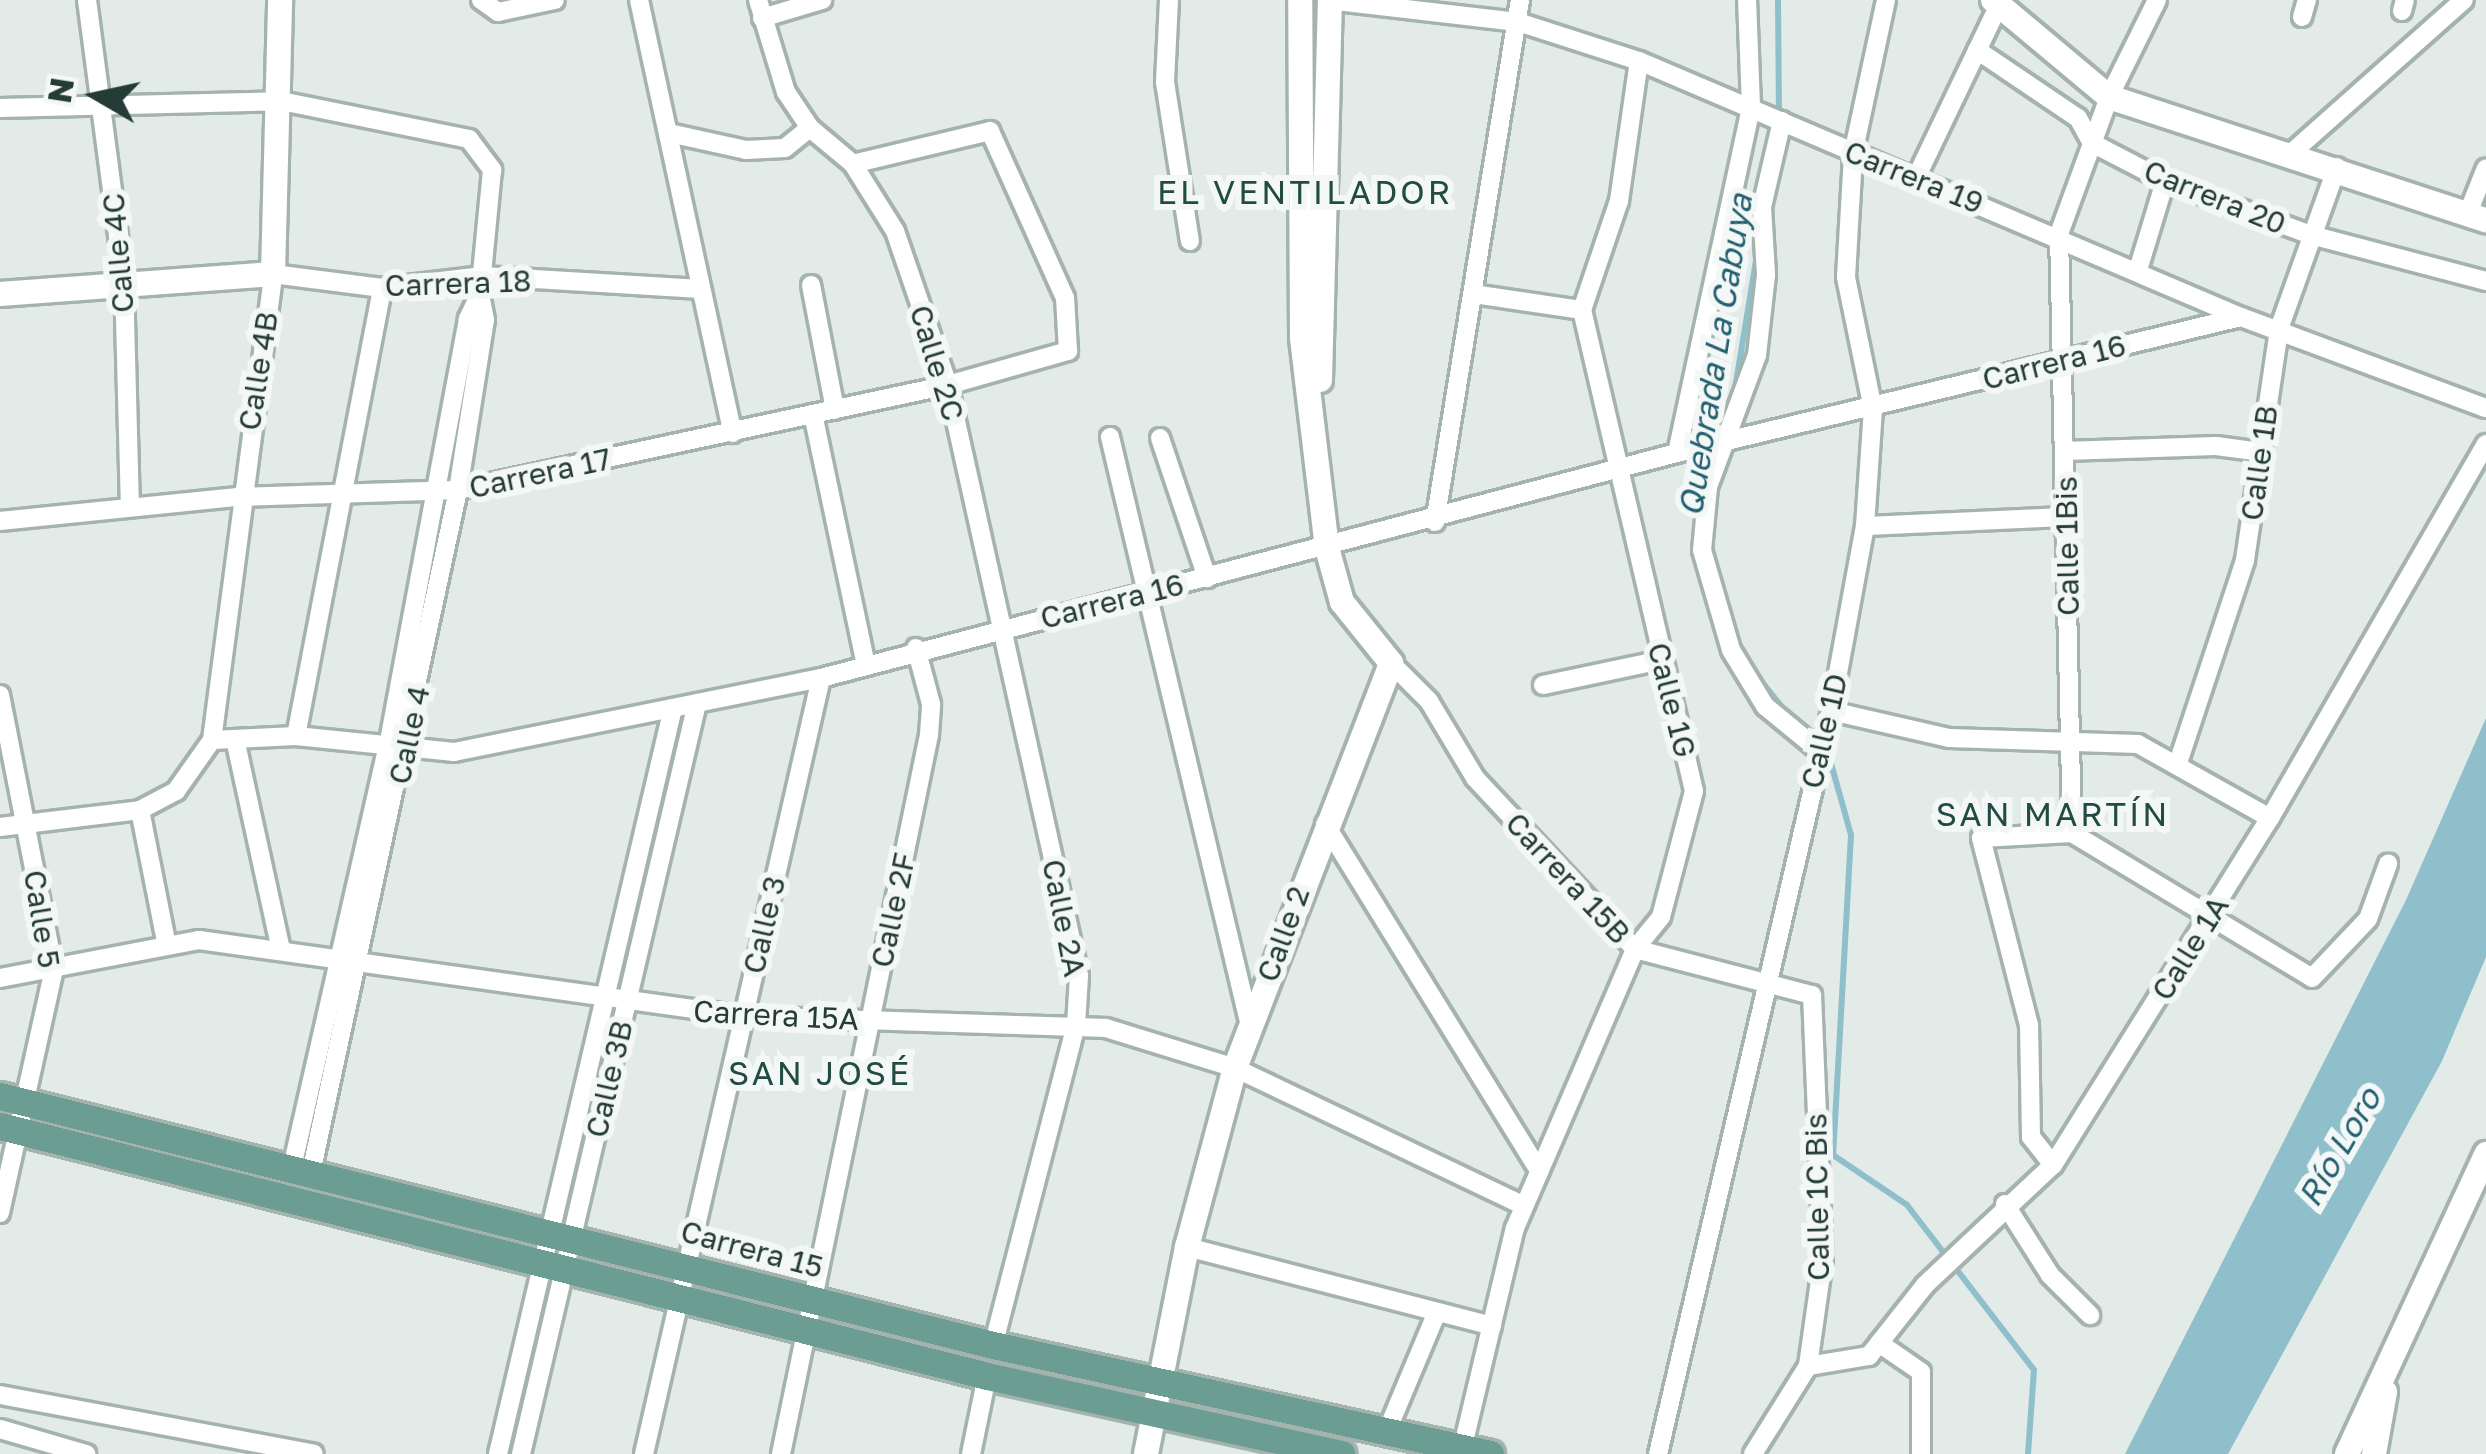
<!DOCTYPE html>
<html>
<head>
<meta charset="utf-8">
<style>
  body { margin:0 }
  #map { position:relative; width:2486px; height:1454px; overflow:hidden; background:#e2ebe8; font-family:"Golos Text",sans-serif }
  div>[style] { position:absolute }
  .water>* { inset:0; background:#8fbfcb }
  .stream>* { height:6px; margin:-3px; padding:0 3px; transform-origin:3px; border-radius:3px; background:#8fbfcb }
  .roads { filter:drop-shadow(3px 0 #a5b3af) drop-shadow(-3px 0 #a5b3af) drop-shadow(0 3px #a5b3af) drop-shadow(0 -3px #a5b3af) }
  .street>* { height:18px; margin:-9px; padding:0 9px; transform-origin:9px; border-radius:9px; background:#fff }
  .secondary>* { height:24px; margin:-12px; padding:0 12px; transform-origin:12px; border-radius:12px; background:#fff }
  .primary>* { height:27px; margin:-13.5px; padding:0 13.5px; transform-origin:13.5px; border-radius:13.5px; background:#6b9d93 }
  span { translate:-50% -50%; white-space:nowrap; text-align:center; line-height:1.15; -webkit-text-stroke:12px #f3f8f6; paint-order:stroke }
  .street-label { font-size:30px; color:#243b36 }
  .neighbourhood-label { font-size:33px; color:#224b43; letter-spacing:3px }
  .water-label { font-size:33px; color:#236071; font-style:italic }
  .north { position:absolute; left:36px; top:36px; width:120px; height:120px; -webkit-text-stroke:9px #f3f8f6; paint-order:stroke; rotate:279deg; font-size:33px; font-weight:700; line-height:48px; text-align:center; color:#243b36 }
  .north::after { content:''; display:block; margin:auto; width:42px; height:54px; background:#243b36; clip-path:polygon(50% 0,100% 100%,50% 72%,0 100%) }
</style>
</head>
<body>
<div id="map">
  <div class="water">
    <i style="clip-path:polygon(2486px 718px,2486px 957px,2442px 1061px,2228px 1454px,2125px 1454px,2406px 900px)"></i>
  </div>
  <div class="stream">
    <i style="left:1778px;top:0;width:116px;rotate:89.5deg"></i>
    <i style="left:1734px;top:395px;width:143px;rotate:-80.7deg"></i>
    <i style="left:1757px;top:676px;width:46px;rotate:51.1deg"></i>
    <i style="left:1827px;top:749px;width:89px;rotate:74.4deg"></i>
    <i style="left:1851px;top:835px;width:321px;rotate:93.2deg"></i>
    <i style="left:1833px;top:1155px;width:89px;rotate:34deg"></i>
    <i style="left:1907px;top:1205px;width:208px;rotate:52.4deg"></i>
    <i style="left:2034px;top:1370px;width:84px;rotate:94.1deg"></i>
  </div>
  <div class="roads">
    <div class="street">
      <i style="left:87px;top:0;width:282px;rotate:82.5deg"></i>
      <i style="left:124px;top:280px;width:227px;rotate:88.5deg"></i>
      <i style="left:481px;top:0;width:21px;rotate:35deg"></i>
      <i style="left:498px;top:12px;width:58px;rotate:-11.9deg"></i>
      <i style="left:639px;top:0;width:443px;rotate:77.8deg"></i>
      <i style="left:758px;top:0;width:96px;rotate:73.1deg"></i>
      <i style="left:786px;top:92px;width:43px;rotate:56.3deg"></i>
      <i style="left:810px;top:128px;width:56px;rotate:39.9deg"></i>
      <i style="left:853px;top:164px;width:79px;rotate:57.9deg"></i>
      <i style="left:895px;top:231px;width:163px;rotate:71deg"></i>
      <i style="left:948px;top:385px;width:605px;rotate:77.5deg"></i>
      <i style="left:1079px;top:976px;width:49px;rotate:93.5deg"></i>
      <i style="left:1076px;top:1025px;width:331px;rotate:104.5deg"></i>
      <i style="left:1169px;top:0;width:82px;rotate:92.8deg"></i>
      <i style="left:1165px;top:82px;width:161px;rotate:81.1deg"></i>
      <i style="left:1328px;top:0;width:191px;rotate:6.6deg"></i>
      <i style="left:1518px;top:22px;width:127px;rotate:17.9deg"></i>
      <i style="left:1639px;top:61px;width:654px;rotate:23.04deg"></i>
      <i style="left:2241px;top:317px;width:261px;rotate:20.4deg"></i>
      <i style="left:2402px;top:11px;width:11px;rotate:-75deg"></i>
      <i style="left:2302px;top:17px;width:18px;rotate:-74deg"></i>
      <i style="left:762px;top:18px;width:63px;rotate:-16.7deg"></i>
      <i style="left:1977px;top:50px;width:122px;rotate:34deg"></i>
      <i style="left:2078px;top:118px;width:29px;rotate:61deg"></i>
      <i style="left:2092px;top:143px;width:82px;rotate:27.5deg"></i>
      <i style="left:2165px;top:181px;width:156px;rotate:20.3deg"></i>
      <i style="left:2311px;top:235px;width:181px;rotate:14.7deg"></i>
      <i style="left:0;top:108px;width:281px;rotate:-1.4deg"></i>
      <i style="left:281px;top:101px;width:192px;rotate:11.4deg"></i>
      <i style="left:469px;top:139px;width:39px;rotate:53deg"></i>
      <i style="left:492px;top:170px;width:125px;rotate:95.5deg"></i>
      <i style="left:480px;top:294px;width:28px;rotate:116deg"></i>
      <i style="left:468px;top:319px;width:433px;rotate:100.6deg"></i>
      <i style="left:388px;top:745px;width:435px;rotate:102.8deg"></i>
      <i style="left:1782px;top:121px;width:88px;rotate:103.1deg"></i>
      <i style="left:1762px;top:207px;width:68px;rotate:86.6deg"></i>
      <i style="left:1766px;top:275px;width:81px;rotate:96.4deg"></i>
      <i style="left:1757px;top:355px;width:141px;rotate:110.4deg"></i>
      <i style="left:1708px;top:487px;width:63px;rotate:95.4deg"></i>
      <i style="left:1702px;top:550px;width:104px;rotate:73.8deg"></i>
      <i style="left:1731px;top:650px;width:66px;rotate:58.7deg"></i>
      <i style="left:1765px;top:706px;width:72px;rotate:39.4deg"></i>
      <i style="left:669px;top:133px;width:79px;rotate:12.4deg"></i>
      <i style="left:746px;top:150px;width:39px;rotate:-3deg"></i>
      <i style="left:785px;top:148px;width:32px;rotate:-39deg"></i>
      <i style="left:2288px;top:156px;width:235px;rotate:-41.6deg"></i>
      <i style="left:1915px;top:180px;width:194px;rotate:-64.4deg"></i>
      <i style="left:2468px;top:213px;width:48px;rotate:-68.2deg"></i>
      <i style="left:2138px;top:270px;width:93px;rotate:-73.1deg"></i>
      <i style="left:811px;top:285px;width:127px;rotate:79.1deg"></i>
      <i style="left:1473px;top:294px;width:110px;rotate:8.4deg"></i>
      <i style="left:813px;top:414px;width:251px;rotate:78.1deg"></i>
      <i style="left:1110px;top:437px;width:605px;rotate:76.63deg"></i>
      <i style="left:1160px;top:438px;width:148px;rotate:71.4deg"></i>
      <i style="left:2064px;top:451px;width:152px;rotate:-1.9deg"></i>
      <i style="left:2216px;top:446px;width:45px;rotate:7.6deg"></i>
      <i style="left:1677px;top:453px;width:354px;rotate:-77.9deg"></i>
      <i style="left:1751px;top:107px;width:107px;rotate:-92.1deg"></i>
      <i style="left:0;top:521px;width:239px;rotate:-5.8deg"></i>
      <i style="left:238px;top:497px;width:220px;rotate:-1.8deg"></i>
      <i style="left:458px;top:490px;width:501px;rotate:-12.09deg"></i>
      <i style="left:948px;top:385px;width:125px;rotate:-15.8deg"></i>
      <i style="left:1068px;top:351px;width:53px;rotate:-93.2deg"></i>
      <i style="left:1065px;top:298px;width:183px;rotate:-114.2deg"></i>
      <i style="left:990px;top:131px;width:141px;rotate:166.5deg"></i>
      <i style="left:1435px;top:522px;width:529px;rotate:-80.75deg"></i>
      <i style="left:1865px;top:526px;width:201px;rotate:-2.6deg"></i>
      <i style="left:1391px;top:663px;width:54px;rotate:45deg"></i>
      <i style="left:1429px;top:701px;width:90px;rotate:59.1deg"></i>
      <i style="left:1475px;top:778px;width:234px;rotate:46.9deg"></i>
      <i style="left:1635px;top:949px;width:183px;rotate:14.6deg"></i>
      <i style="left:1812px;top:995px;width:265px;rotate:87.6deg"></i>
      <i style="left:1823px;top:1260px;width:107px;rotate:98.1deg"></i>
      <i style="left:1808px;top:1366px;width:104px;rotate:122deg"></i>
      <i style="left:1543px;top:685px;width:122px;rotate:-11.9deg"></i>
      <i style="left:0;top:695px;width:279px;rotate:78.9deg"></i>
      <i style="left:54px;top:969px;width:250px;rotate:102.5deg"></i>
      <i style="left:1831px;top:711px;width:121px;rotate:12.9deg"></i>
      <i style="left:1949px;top:738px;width:189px;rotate:1.8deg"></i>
      <i style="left:2138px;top:744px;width:151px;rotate:29.3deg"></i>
      <i style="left:296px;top:736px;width:456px;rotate:-79.1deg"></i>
      <i style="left:235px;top:739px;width:212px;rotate:77.7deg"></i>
      <i style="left:212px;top:740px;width:470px;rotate:-82.5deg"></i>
      <i style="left:273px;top:274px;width:110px;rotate:7.3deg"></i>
      <i style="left:382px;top:288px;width:102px;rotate:-6.8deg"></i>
      <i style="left:483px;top:276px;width:218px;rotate:3.4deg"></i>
      <i style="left:2179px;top:760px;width:211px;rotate:-71.7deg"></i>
      <i style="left:2245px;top:560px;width:233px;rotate:-81.6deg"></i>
      <i style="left:2279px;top:329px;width:172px;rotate:-70.3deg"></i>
      <i style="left:140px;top:810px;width:134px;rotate:78.8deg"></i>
      <i style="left:1325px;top:824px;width:408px;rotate:58.3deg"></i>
      <i style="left:0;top:827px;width:141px;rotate:-6.9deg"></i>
      <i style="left:140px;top:810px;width:41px;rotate:-27.8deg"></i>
      <i style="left:176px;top:791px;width:62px;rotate:-54.8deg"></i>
      <i style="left:212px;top:740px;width:84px;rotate:-2.7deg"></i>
      <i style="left:296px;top:736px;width:159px;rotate:5.8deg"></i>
      <i style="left:454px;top:752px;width:374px;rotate:-11.4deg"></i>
      <i style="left:821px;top:678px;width:885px;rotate:-14.73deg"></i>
      <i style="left:1677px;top:453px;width:580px;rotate:-13.56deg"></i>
      <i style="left:2072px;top:833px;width:599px;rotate:-91.24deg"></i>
      <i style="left:2059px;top:234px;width:146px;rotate:-69.9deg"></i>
      <i style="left:2109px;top:97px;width:108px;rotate:-63.7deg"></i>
      <i style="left:2072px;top:833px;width:280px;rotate:31.1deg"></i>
      <i style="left:2312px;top:978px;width:81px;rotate:-46.5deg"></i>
      <i style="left:2368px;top:919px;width:59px;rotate:-70deg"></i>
      <i style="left:0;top:978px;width:203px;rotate:-10.8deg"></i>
      <i style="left:199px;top:940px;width:549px;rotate:7.95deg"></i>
      <i style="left:743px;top:1016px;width:363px;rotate:1.9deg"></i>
      <i style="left:1106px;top:1028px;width:135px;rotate:17.2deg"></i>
      <i style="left:1235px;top:1068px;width:320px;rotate:25.5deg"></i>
      <i style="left:2053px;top:1165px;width:36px;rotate:-128deg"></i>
      <i style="left:2031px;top:1137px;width:112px;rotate:-91deg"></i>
      <i style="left:2029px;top:1025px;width:193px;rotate:-104.4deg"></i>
      <i style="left:1981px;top:838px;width:91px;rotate:-3.1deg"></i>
      <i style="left:311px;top:1173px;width:699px;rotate:-77.85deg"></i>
      <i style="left:458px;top:490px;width:172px;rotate:-81deg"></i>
      <i style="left:485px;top:320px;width:26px;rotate:-101deg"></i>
      <i style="left:2005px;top:1204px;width:84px;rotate:57.6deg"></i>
      <i style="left:2050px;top:1275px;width:57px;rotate:45deg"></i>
      <i style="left:1187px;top:1247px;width:315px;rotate:14.5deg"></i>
      <i style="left:1879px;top:1343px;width:51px;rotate:34.6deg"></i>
      <i style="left:1921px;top:1372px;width:82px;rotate:90deg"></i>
      <i style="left:1808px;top:1366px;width:62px;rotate:-9.3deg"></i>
      <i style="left:1869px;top:1356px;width:90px;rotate:-51.7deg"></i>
      <i style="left:1925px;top:1285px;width:175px;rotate:-43.2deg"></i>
      <i style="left:2053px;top:1165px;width:409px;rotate:-58deg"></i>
      <i style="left:2270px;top:818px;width:432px;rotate:-60deg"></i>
      <i style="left:0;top:1395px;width:319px;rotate:10.6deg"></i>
      <i style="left:0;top:1429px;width:90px;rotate:16.2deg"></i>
      <i style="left:1387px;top:1431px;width:129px;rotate:-67.2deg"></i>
      <i style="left:498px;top:1454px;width:766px;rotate:-76.8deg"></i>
      <i style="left:521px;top:1454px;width:771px;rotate:-76.81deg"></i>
      <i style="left:644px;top:1454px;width:796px;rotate:-77.15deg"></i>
      <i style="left:781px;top:1454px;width:734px;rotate:-78.37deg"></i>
      <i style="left:929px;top:735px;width:31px;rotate:-86deg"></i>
      <i style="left:931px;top:704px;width:58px;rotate:-105deg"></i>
      <i style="left:971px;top:1454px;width:80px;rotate:-78.4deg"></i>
      <i style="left:1461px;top:1454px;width:232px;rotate:-76.6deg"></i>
      <i style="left:1515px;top:1228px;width:304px;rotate:-66.7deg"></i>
      <i style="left:1635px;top:949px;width:41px;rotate:-50.9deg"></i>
      <i style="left:1661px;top:917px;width:130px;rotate:-75.3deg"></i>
      <i style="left:1694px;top:791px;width:494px;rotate:-103.1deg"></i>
      <i style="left:1582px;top:310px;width:115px;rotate:-71.3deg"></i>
      <i style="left:1619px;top:201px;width:141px;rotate:-81.9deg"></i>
      <i style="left:1658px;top:1454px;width:763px;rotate:-76.89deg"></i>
      <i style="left:1831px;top:711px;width:188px;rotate:-79.6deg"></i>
      <i style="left:1865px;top:526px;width:117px;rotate:-86.1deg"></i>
      <i style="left:1873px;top:409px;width:135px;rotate:-101.6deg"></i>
      <i style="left:1846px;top:277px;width:123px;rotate:-86.7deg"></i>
      <i style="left:1853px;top:154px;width:157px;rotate:-77.9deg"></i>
    </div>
    <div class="secondary">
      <i style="left:1993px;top:0;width:151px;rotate:39.9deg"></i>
      <i style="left:2109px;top:97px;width:397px;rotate:18.1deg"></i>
      <i style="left:0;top:294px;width:274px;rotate:-4.2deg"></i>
      <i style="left:273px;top:274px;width:274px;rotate:-88.5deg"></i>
      <i style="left:1320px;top:380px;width:380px;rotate:-88.5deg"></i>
      <i style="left:1146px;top:1454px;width:211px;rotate:-78.8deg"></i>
      <i style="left:1187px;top:1247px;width:185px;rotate:-75deg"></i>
      <i style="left:1235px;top:1068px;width:434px;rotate:-68.9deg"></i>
      <i style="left:1391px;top:663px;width:78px;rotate:-128.8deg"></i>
      <i style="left:1342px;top:602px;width:56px;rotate:-105.5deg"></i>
      <i style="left:1327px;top:548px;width:212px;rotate:-96.8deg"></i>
      <i style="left:1302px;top:337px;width:337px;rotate:-90.3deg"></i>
      <i style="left:2347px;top:1454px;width:331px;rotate:-65.1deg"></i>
      <i style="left:2374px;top:1454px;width:63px;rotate:-79.9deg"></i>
    </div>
    <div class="primary">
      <i style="left:0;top:1096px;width:1024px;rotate:14.08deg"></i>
      <i style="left:993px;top:1345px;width:509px;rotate:12.37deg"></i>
      <i style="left:0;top:1126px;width:1018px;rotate:14.21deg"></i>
      <i style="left:987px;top:1376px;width:363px;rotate:12.4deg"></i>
    </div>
  </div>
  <div class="street-label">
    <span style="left:1914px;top:177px;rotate:22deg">Carrera 19</span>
    <span style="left:2215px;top:197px;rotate:22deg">Carrera 20</span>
    <span style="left:118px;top:253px;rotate:-95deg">Calle 4C</span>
    <span style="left:458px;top:283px;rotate:-2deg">Carrera 18</span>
    <span style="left:2054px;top:362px;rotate:-14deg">Carrera 16</span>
    <span style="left:937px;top:363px;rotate:73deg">Calle 2C</span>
    <span style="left:258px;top:371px;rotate:-81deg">Calle 4B</span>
    <span style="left:2259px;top:463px;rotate:-82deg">Calle 1B</span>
    <span style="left:540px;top:473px;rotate:-12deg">Carrera 17</span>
    <span style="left:2067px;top:546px;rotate:-91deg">Calle 1Bis</span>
    <span style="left:1112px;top:601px;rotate:-14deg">Carrera 16</span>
    <span style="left:1672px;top:700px;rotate:76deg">Calle 1G</span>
    <span style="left:1824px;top:731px;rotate:-77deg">Calle 1D</span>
    <span style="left:409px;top:735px;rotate:-78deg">Calle 4</span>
    <span style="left:1568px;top:878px;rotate:47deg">Carrera 15B</span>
    <span style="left:893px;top:910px;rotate:-78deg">Calle 2F</span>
    <span style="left:1064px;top:918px;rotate:79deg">Calle 2A</span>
    <span style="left:42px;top:919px;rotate:81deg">Calle 5</span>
    <span style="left:764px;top:925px;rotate:-77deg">Calle 3</span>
    <span style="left:1283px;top:934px;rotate:-70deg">Calle 2</span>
    <span style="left:2190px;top:948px;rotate:-58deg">Calle 1A</span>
    <span style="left:776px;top:1015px;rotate:3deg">Carrera 15A</span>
    <span style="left:609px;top:1079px;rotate:-77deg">Calle 3B</span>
    <span style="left:1817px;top:1197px;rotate:-91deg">Calle 1C Bis</span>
    <span style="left:752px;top:1249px;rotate:15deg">Carrera 15</span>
  </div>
  <div class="neighbourhood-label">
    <span style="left:1305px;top:192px">EL VENTILADOR</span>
    <span style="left:2053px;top:814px">SAN MARTÍN</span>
    <span style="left:820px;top:1073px">SAN JOSÉ</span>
  </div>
  <div class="water-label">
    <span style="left:1715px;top:355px;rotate:-81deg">Quebrada La Cabuya</span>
    <span style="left:2339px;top:1147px;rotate:-60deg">Río Loro</span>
  </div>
  <div class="north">N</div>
</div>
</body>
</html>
